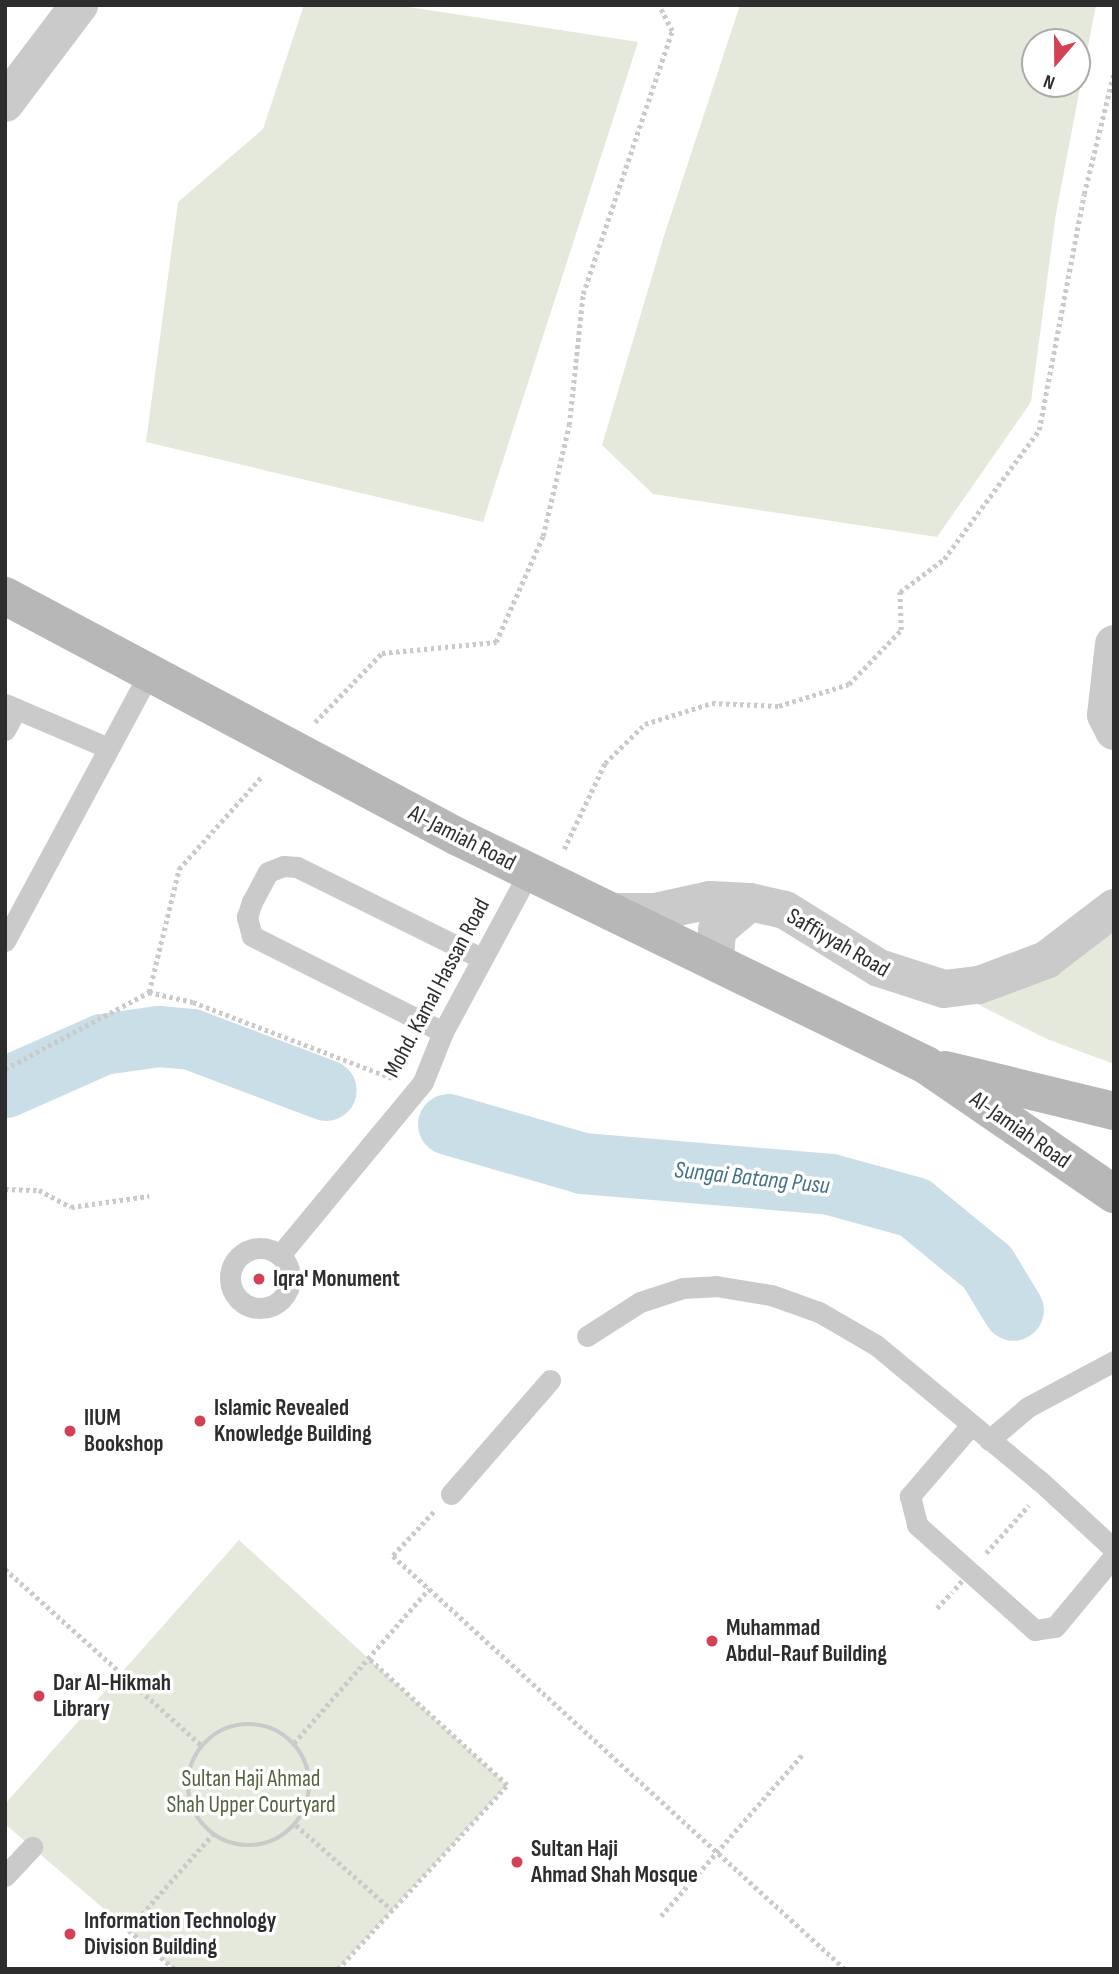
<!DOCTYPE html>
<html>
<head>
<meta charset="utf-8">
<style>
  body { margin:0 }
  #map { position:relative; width:1119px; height:1974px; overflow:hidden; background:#fff; font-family:"Sofia Sans Condensed",sans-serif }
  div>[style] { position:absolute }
  .green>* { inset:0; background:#e4e9dc }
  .river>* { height:61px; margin:-30.5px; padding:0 30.5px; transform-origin:30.5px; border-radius:30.5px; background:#cadee8 }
  .path>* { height:4.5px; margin-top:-2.25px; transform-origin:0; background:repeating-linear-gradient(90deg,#cacaca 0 3.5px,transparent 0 7px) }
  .path>.ring { margin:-2.25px; padding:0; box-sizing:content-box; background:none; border:4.5px solid #cacaca; border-radius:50% }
  .lane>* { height:21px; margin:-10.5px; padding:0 10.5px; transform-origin:10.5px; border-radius:10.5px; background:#cacaca }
  .lane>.ring { margin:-10.5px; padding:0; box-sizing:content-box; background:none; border:21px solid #cacaca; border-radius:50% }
  .street>* { height:38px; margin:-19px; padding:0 19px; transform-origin:19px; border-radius:19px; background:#cacaca }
  .secondary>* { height:38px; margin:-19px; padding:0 19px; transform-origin:19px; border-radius:19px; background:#b7b7b7 }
  .path-bridge>* { height:4.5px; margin-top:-2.25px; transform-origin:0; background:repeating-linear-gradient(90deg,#cacaca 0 3.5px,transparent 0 7px) }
  .dots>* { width:19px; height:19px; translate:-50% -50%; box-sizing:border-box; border:4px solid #fff; border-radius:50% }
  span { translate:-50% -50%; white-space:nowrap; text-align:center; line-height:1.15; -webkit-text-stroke:7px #fff; paint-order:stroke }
  .street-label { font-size:23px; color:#2d2d2d }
  .poi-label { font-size:23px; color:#2d2d2d; font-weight:700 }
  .left { translate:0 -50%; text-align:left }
  .park-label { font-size:23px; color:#53643f }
  .water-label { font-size:24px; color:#447187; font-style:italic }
  .frame { position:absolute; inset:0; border:7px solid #2d2d2d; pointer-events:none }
  .north { position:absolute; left:1021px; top:28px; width:70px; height:70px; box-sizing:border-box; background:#fff; border:2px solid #ababab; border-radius:50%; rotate:200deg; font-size:19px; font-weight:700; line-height:28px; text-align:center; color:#2d2d2d }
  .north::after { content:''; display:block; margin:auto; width:24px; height:32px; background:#d34154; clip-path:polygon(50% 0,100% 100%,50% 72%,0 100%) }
</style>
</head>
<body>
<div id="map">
  <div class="green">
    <i style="clip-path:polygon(304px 5px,396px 5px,638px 42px,483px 522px,146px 442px,178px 202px,263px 129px)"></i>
    <i style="clip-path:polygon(evenodd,740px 5px,1096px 5px,1056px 213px,1031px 402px,937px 537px,653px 494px,602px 445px,664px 236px,740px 5px,1035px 42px,1077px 42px,1077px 84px,1035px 84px,1035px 42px)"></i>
    <i style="clip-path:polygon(1114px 930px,1114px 1064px,1047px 1039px,973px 1002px)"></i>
    <i style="clip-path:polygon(239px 1540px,507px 1785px,338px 1969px,174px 1969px,5px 1824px,5px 1804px)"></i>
  </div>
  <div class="river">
    <i style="left:5px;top:1087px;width:106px;rotate:-23.9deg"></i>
    <i style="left:102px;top:1044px;width:57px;rotate:-8.1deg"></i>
    <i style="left:158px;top:1036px;width:33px;rotate:5deg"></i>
    <i style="left:191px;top:1039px;width:144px;rotate:20.7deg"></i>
    <i style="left:448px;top:1124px;width:140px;rotate:16.2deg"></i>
    <i style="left:582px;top:1163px;width:249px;rotate:4.8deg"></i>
    <i style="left:830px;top:1184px;width:87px;rotate:15.3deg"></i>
    <i style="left:914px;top:1207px;width:94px;rotate:39.4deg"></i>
    <i style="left:987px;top:1267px;width:50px;rotate:58.8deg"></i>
  </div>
  <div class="path">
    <i style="left:315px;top:722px;width:96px;rotate:-45.8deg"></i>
    <i style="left:382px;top:653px;width:115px;rotate:-5.5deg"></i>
    <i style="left:496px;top:642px;width:116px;rotate:-66.1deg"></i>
    <i style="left:543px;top:536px;width:114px;rotate:-76.8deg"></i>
    <i style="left:569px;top:425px;width:132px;rotate:-83.9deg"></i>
    <i style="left:583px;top:294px;width:278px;rotate:-71.3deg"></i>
    <i style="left:672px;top:31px;width:29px;rotate:-117deg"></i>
    <i style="left:564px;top:849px;width:95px;rotate:-64.5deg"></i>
    <i style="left:605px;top:763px;width:56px;rotate:-44.3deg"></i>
    <i style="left:645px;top:724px;width:70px;rotate:-17.4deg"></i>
    <i style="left:712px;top:703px;width:67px;rotate:2.6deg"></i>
    <i style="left:779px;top:706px;width:73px;rotate:-17.4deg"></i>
    <i style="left:849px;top:684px;width:75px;rotate:-46.1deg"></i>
    <i style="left:901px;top:630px;width:38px;rotate:-92deg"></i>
    <i style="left:900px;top:592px;width:55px;rotate:-36.9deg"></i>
    <i style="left:944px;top:559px;width:160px;rotate:-53.6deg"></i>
    <i style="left:1039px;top:430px;width:240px;rotate:-79.2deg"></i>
    <i style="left:1084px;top:194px;width:126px;rotate:-76.2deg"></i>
    <i style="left:149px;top:992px;width:45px;rotate:12.8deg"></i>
    <i style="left:193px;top:1002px;width:213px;rotate:20.9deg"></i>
    <i style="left:5px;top:1069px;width:163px;rotate:-28.1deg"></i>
    <i style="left:149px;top:992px;width:127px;rotate:-76.3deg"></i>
    <i style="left:179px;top:869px;width:126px;rotate:-48.2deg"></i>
    <i style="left:5px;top:1189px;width:34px;rotate:2deg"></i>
    <i style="left:39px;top:1190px;width:36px;rotate:28deg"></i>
    <i style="left:71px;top:1207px;width:79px;rotate:-8deg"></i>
    <i style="left:434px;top:1512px;width:60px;rotate:133deg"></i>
    <i style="left:393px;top:1556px;width:612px;rotate:42.42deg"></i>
    <i style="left:986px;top:1553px;width:64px;rotate:-48.1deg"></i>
    <i style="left:5px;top:1569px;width:265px;rotate:41.9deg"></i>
    <i style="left:937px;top:1608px;width:22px;rotate:-47deg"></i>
    <i class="ring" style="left:188px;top:1724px;width:117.5px;height:117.5px"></i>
    <i style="left:294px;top:1743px;width:205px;rotate:-48.8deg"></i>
    <i style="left:296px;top:1825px;width:128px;rotate:41.5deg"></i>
    <i style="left:661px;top:1916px;width:215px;rotate:-48.8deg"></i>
    <i style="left:174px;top:1969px;width:60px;rotate:-139.7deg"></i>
    <i style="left:128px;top:1930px;width:128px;rotate:-48.5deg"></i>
    <i style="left:338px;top:1969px;width:250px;rotate:-47.4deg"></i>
    <i style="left:507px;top:1785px;width:188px;rotate:-137.6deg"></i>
  </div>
  <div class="lane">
    <i style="left:5px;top:704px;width:112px;rotate:23.1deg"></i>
    <i style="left:5px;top:730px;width:24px;rotate:-62deg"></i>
    <i style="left:5px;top:941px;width:306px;rotate:-61.7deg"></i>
    <i style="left:443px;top:1032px;width:214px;rotate:-153.3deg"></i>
    <i style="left:252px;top:936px;width:20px;rotate:-105deg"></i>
    <i style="left:247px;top:917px;width:16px;rotate:-72deg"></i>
    <i style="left:252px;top:902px;width:34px;rotate:-62deg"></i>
    <i style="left:268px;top:872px;width:17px;rotate:-21deg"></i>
    <i style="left:284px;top:866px;width:13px;rotate:4deg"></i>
    <i style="left:297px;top:867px;width:205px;rotate:26.3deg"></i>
    <i class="ring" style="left:230px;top:1248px;width:39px;height:39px"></i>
    <i style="left:280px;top:1255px;width:224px;rotate:-50.4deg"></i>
    <i style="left:423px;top:1082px;width:54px;rotate:-68.2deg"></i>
    <i style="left:443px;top:1032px;width:182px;rotate:-61.7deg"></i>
    <i style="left:587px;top:1336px;width:63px;rotate:-32.7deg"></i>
    <i style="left:640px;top:1302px;width:45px;rotate:-18deg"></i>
    <i style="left:683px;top:1288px;width:33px;rotate:-3deg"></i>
    <i style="left:716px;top:1286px;width:56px;rotate:9.3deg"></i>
    <i style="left:771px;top:1295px;width:51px;rotate:19.5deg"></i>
    <i style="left:819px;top:1312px;width:66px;rotate:30.1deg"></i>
    <i style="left:876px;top:1345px;width:213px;rotate:39.7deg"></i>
    <i style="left:1040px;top:1481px;width:100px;rotate:42.6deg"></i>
    <i style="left:971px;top:1425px;width:94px;rotate:130.7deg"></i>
    <i style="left:910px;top:1496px;width:30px;rotate:76deg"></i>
    <i style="left:917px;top:1525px;width:158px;rotate:41.7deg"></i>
    <i style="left:1035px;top:1630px;width:20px;rotate:-9deg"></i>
    <i style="left:1055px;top:1627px;width:92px;rotate:-50.3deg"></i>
    <i style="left:989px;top:1440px;width:51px;rotate:-40.2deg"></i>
    <i style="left:1028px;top:1407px;width:98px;rotate:-28.1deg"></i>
    <i style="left:451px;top:1494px;width:151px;rotate:-49deg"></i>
    <i style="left:5px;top:1876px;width:40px;rotate:-47deg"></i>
  </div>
  <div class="street">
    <i style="left:5px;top:103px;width:123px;rotate:-52.9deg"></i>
    <i style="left:1114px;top:644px;width:71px;rotate:96.4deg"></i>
    <i style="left:1106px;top:715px;width:18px;rotate:63deg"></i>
    <i style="left:612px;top:912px;width:43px"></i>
    <i style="left:655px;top:912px;width:56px;rotate:-12.3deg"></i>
    <i style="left:710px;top:900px;width:40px;rotate:2.9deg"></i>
    <i style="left:750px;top:902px;width:36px;rotate:13deg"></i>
    <i style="left:785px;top:910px;width:110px;rotate:31.7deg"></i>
    <i style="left:879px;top:968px;width:68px;rotate:17.9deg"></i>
    <i style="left:944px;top:989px;width:35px;rotate:-7deg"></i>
    <i style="left:979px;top:985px;width:72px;rotate:-20.5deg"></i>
    <i style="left:1046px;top:960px;width:86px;rotate:-37.4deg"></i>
    <i style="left:715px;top:959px;width:29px;rotate:-86deg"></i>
    <i style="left:717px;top:930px;width:43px;rotate:-40.3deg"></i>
  </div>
  <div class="secondary">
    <i style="left:5px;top:596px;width:513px;rotate:28.01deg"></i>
    <i style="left:458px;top:837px;width:521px;rotate:25.97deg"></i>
    <i style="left:926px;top:1065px;width:228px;rotate:34.5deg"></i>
    <i style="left:945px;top:1070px;width:174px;rotate:13.6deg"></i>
  </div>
  <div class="path-bridge">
    <i style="left:955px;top:1589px;width:35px;rotate:-50deg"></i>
  </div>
  <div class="dots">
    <i style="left:259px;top:1279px;background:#d34154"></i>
    <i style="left:200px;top:1421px;background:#d34154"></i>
    <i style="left:70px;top:1431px;background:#d34154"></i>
    <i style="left:712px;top:1641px;background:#d34154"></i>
    <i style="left:39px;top:1696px;background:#d34154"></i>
    <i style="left:517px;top:1862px;background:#d34154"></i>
    <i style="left:70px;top:1934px;background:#d34154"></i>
  </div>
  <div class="street-label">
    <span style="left:462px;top:838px;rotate:27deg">Al-Jamiah Road</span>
    <span style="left:838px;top:943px;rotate:30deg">Saffiyyah Road</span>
    <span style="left:437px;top:988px;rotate:-62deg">Mohd. Kamal Hassan Road</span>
    <span style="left:1020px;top:1130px;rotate:35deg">Al-Jamiah Road</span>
  </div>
  <div class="poi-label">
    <span class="left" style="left:273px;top:1279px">Iqra' Monument</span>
    <span class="left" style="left:214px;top:1421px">Islamic Revealed<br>Knowledge Building</span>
    <span class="left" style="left:84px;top:1431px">IIUM<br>Bookshop</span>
    <span class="left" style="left:726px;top:1641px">Muhammad<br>Abdul-Rauf Building</span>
    <span class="left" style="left:53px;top:1696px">Dar Al-Hikmah<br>Library</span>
    <span class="left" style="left:531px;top:1862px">Sultan Haji<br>Ahmad Shah Mosque</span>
    <span class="left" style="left:84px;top:1934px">Information Technology<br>Division Building</span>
  </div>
  <div class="park-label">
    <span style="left:251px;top:1792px">Sultan Haji Ahmad<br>Shah Upper Courtyard</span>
  </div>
  <div class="water-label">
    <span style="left:752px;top:1178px;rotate:6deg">Sungai Batang Pusu</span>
  </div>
  <div class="frame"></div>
  <div class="north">N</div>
</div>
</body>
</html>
